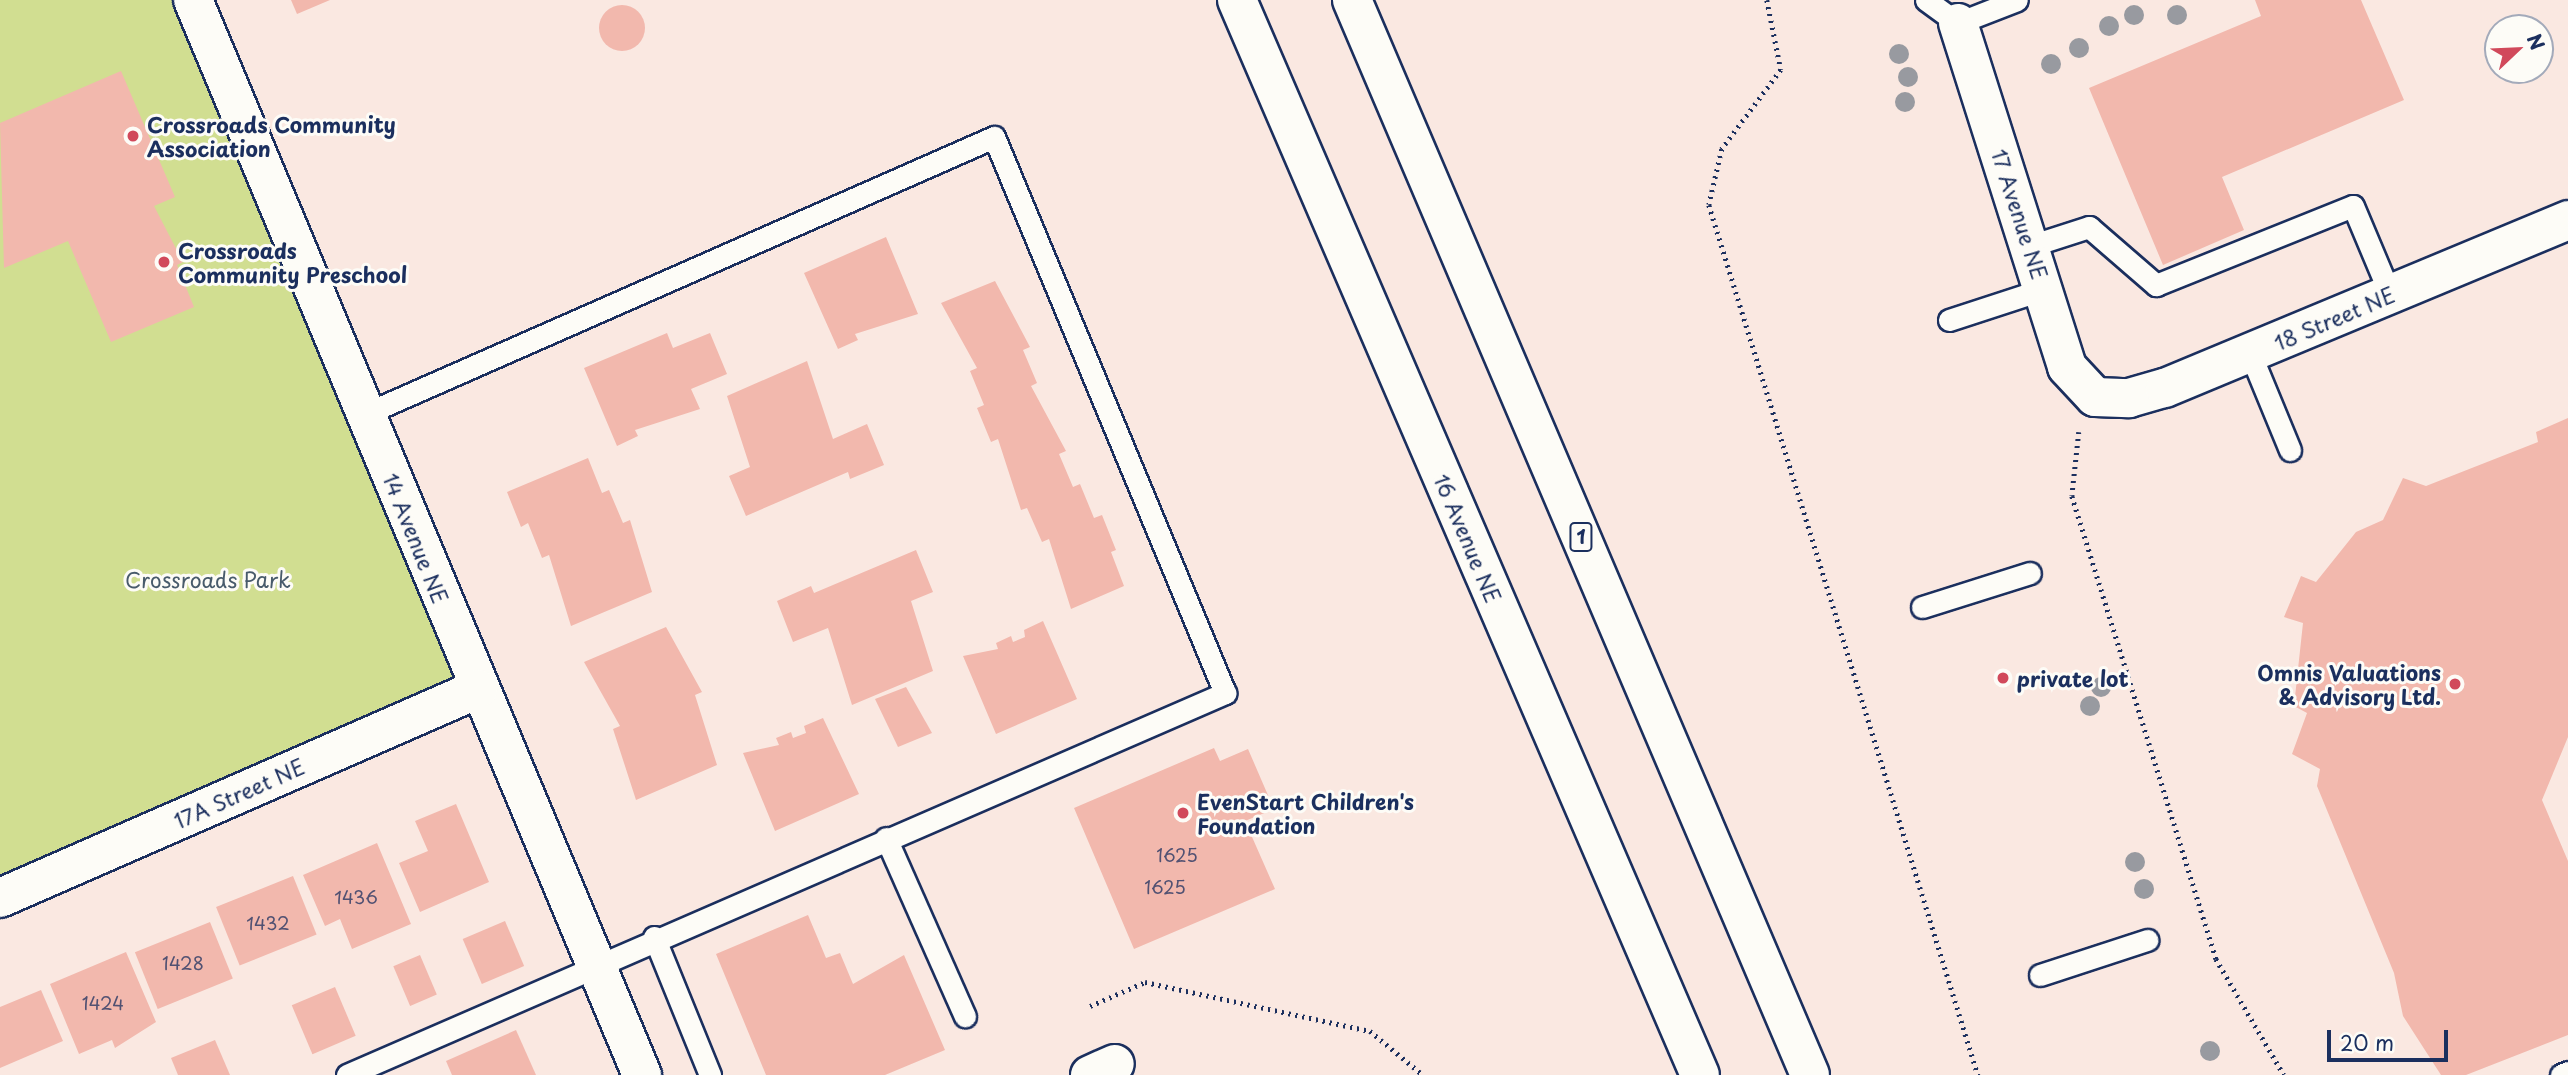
<!DOCTYPE html>
<html>
<head>
<meta charset="utf-8">
<style>
  body { margin:0 }
  #map { position:relative; width:2568px; height:1075px; overflow:hidden; background:#fae8e1; font-family:"Playpen Sans",sans-serif }
  div>[style] { position:absolute }
  .green>* { inset:0; background:#d1de91 }
  .building>* { inset:0; background:#f2b8ad; transform-origin:0 0 }
  .round { border-radius:50% }
  .path>* { height:4.5px; margin-top:-2.25px; transform-origin:0; background:repeating-linear-gradient(90deg,#1b2f5e 0 2px,transparent 0 7px) }
  .roads { filter:drop-shadow(2px 0 #1b2f5e) drop-shadow(-2px 0 #1b2f5e) drop-shadow(0 2px #1b2f5e) drop-shadow(0 -2px #1b2f5e) }
  .service>* { height:21px; margin:-10.5px; padding:0 10.5px; transform-origin:10.5px; border-radius:10.5px; background:#fdfcf7 }
  .minor>* { height:38px; margin:-19px; padding:0 19px; transform-origin:19px; border-radius:19px; background:#fdfcf7 }
  .trunk>* { height:38px; margin:-19px; padding:0 19px; transform-origin:19px; border-radius:19px; background:#fdfcf7 }
  .trees>* { width:20px; height:20px; margin:-10px; border-radius:50%; background:#989aa0 }
  .dots>* { width:19px; height:19px; translate:-50% -50%; box-sizing:border-box; border:4px solid #fdfcf7; border-radius:50% }
  span { translate:-50% -50%; white-space:nowrap; text-align:center; line-height:1.15; -webkit-text-stroke:6px #fdfcf7; paint-order:stroke }
  .number-label { font-size:18px; color:#515172 }
  .number-label span { -webkit-text-stroke-width:0 }
  .shield-label span { padding:2px 5px; background:#fdfcf7; border:2px solid; border-radius:5px; -webkit-text-stroke-width:0 }
  .shield-label { font-size:19px; color:#1b2f5e; font-weight:700 }
  .poi-label { font-size:21px; color:#1b2f5e; font-weight:700 }
  .left { translate:0 -50%; text-align:left }
  .right { translate:-100% -50%; text-align:right }
  .street-label { font-size:21px; color:#1b2f5e }
  .park-label { font-size:21px; color:#485b6b }
  .north { position:absolute; left:2484px; top:14px; width:70px; height:70px; box-sizing:border-box; background:#fdfcf7; border:2px solid #a3aaba; border-radius:50%; rotate:67deg; font-size:19px; font-weight:700; line-height:28px; text-align:center; color:#1b2f5e }
  .north::after { content:''; display:block; margin:auto; width:24px; height:32px; background:#d1495b; clip-path:polygon(50% 0,100% 100%,50% 72%,0 100%) }
  .scale { position:absolute; left:2327px; top:1030px; width:121px; height:32px; box-sizing:border-box; border:4px solid #1b2f5e; border-top:0; padding-left:9px; font-size:21px; line-height:24px; white-space:nowrap; color:#1b2f5e; -webkit-text-stroke:5px #fdfcf7; paint-order:stroke }
</style>
</head>
<body>
<div id="map">
  <div class="green">
    <i style="clip-path:polygon(0 0,193px 0,478px 689px,0 898px)"></i>
  </div>
  <div class="building">
    <i style="clip-path:polygon(291px 0,330px 0,297px 14px)"></i>
    <i style="clip-path:polygon(2255px 0,2361px 0,2404px 100px,2222px 177px,2244px 230px,2163px 265px,2089px 88px,2261px 16px)"></i>
    <i class="round" style="left:599px;top:5px;width:46px;height:46px"></i>
    <i style="clip-path:polygon(121px 71px,175px 197px,154px 206px,183px 262px,177px 265px,194px 307px,111px 342px,68px 241px,4px 268px,0 123px)"></i>
    <i style="clip-path:polygon(886px 237px,918px 314px,855px 334px,858px 340px,838px 349px,804px 273px)"></i>
    <i style="clip-path:polygon(995px 281px,1030px 347px,1023px 350px,1037px 383px,1031px 386px,1066px 451px,1059px 454px,1073px 487px,1080px 484px,1094px 518px,1102px 515px,1116px 550px,1111px 552px,1124px 586px,1071px 609px,1049px 539px,1042px 542px,1027px 508px,1021px 510px,998px 439px,991px 442px,977px 408px,984px 405px,970px 371px,977px 368px,941px 303px)"></i>
    <i style="clip-path:polygon(667px 333px,673px 348px,710px 333px,727px 374px,691px 389px,700px 409px,635px 430px,638px 436px,617px 446px,584px 368px)"></i>
    <i style="clip-path:polygon(807px 361px,833px 439px,867px 424px,884px 465px,850px 479px,848px 472px,746px 516px,729px 476px,750px 467px,727px 396px)"></i>
    <i style="clip-path:polygon(2568px 418px,2568px 737px,2542px 800px,2568px 861px,2568px 1035px,2466px 1075px,2441px 1075px,2403px 1016px,2394px 973px,2317px 786px,2320px 769px,2292px 754px,2307px 713px,2294px 706px,2303px 623px,2284px 617px,2301px 576px,2316px 582px,2356px 532px,2383px 520px,2403px 478px,2426px 486px,2538px 442px,2536px 432px)"></i>
    <i style="clip-path:polygon(588px 458px,602px 493px,609px 490px,623px 523px,630px 520px,652px 592px,571px 626px,549px 555px,542px 558px,528px 523px,521px 527px,507px 492px)"></i>
    <i style="clip-path:polygon(916px 550px,933px 592px,911px 601px,933px 671px,852px 705px,828px 628px,793px 642px,777px 601px,811px 586px,814px 593px)"></i>
    <i style="clip-path:polygon(1043px 621px,1077px 699px,996px 734px,963px 656px,998px 649px,996px 643px,1011px 636px,1013px 642px,1025px 637px,1024px 630px)"></i>
    <i style="clip-path:polygon(666px 627px,702px 692px,695px 695px,717px 765px,636px 800px,613px 729px,620px 726px,584px 662px)"></i>
    <i style="clip-path:polygon(906px 687px,932px 733px,898px 747px,875px 699px)"></i>
    <i style="clip-path:polygon(823px 718px,859px 794px,775px 831px,743px 753px,779px 745px,776px 738px,791px 732px,793px 738px,806px 733px,804px 726px)"></i>
    <i style="clip-path:polygon(1214px 748px,1220px 761px,1248px 749px,1274px 809px,1245px 821px,1275px 889px,1134px 949px,1074px 808px)"></i>
    <i style="clip-path:polygon(456px 804px,489px 882px,420px 912px,399px 863px,428px 851px,415px 821px)"></i>
    <i style="clip-path:polygon(377px 843px,411px 924px,352px 949px,340px 919px,325px 926px,303px 875px)"></i>
    <i style="left:293px;top:876px;width:63px;height:83px;rotate:68deg"></i>
    <i style="clip-path:polygon(808px 915px,826px 958px,840px 953px,853px 984px,904px 955px,945px 1050px,885px 1075px,766px 1075px,716px 954px)"></i>
    <i style="left:505px;top:921px;width:49px;height:46px;rotate:67deg"></i>
    <i style="left:210px;top:922px;width:61px;height:81px;rotate:68deg"></i>
    <i style="clip-path:polygon(126px 952px,156px 1022px,115px 1048px,112px 1040px,79px 1054px,50px 984px)"></i>
    <i style="left:420px;top:955px;width:43px;height:29px;rotate:67deg"></i>
    <i style="left:335px;top:987px;width:53px;height:47px;rotate:67deg"></i>
    <i style="clip-path:polygon(41px 990px,63px 1041px,0 1068px,0 1007px)"></i>
    <i style="clip-path:polygon(516px 1030px,536px 1075px,452px 1075px,446px 1061px)"></i>
    <i style="clip-path:polygon(215px 1040px,230px 1075px,178px 1075px,171px 1058px)"></i>
  </div>
  <div class="path">
    <i style="left:1767px;top:0;width:71px;rotate:78.7deg"></i>
    <i style="left:1781px;top:70px;width:99px;rotate:126.8deg"></i>
    <i style="left:1722px;top:149px;width:57px;rotate:103.1deg"></i>
    <i style="left:1709px;top:205px;width:911px;rotate:72.82deg"></i>
    <i style="left:2079px;top:432px;width:64px;rotate:96.2deg"></i>
    <i style="left:2072px;top:496px;width:485px;rotate:72.7deg"></i>
    <i style="left:2216px;top:959px;width:134px;rotate:59.6deg"></i>
    <i style="left:1090px;top:1006px;width:60px;rotate:-23.6deg"></i>
    <i style="left:1145px;top:982px;width:230px;rotate:12.3deg"></i>
    <i style="left:1370px;top:1031px;width:69px;rotate:39.7deg"></i>
  </div>
  <div class="roads">
    <div class="service">
      <i style="left:1926px;top:0;width:39px;rotate:36deg"></i>
      <i style="left:1958px;top:23px;width:63px;rotate:-21.3deg"></i>
      <i style="left:2030px;top:246px;width:62px;rotate:-17.9deg"></i>
      <i style="left:2089px;top:227px;width:89px;rotate:40.9deg"></i>
      <i style="left:2156px;top:285px;width:212px;rotate:-21.9deg"></i>
      <i style="left:2353px;top:206px;width:95px;rotate:67.2deg"></i>
      <i style="left:1949px;top:320px;width:100px;rotate:-18.1deg"></i>
      <i style="left:2250px;top:353px;width:105px;rotate:67.6deg"></i>
      <i style="left:1922px;top:607px;width:113px;rotate:-17.5deg"></i>
      <i style="left:886px;top:838px;width:195px;rotate:66.1deg"></i>
      <i style="left:654px;top:937px;width:149px;rotate:67.9deg"></i>
      <i style="left:2040px;top:975px;width:113px;rotate:-18.1deg"></i>
      <i style="left:347px;top:1075px;width:958px;rotate:-23.51deg"></i>
      <i style="left:1225px;top:693px;width:602px;rotate:-112.56deg"></i>
      <i style="left:994px;top:137px;width:687px;rotate:156.23deg"></i>
      <i style="left:2561px;top:1075px;width:8px;rotate:-23deg"></i>
    </div>
    <div class="minor">
      <i style="left:193px;top:0;width:1165px;rotate:67.33deg"></i>
      <i style="left:1958px;top:23px;width:361px;rotate:72.4deg"></i>
      <i style="left:2067px;top:367px;width:41px;rotate:47deg"></i>
      <i style="left:2095px;top:397px;width:34px;rotate:2deg"></i>
      <i style="left:2129px;top:398px;width:37px;rotate:-16deg"></i>
      <i style="left:2165px;top:388px;width:437px;rotate:-22.6deg"></i>
      <i style="left:0;top:898px;width:522px;rotate:-23.62deg"></i>
      <i style="left:1090px;top:1075px;width:27px;rotate:-24deg"></i>
    </div>
    <div class="trunk">
      <i style="left:1237px;top:0;width:1170px;rotate:66.7deg"></i>
      <i style="left:1352px;top:0;width:1168px;rotate:66.92deg"></i>
    </div>
  </div>
  <div class="trees">
    <i style="left:2134px;top:15px"></i>
    <i style="left:2177px;top:15px"></i>
    <i style="left:2109px;top:26px"></i>
    <i style="left:2079px;top:48px"></i>
    <i style="left:1899px;top:54px"></i>
    <i style="left:2051px;top:64px"></i>
    <i style="left:1908px;top:77px"></i>
    <i style="left:1905px;top:102px"></i>
    <i style="left:2101px;top:687px"></i>
    <i style="left:2090px;top:706px"></i>
    <i style="left:2135px;top:862px"></i>
    <i style="left:2144px;top:889px"></i>
    <i style="left:2210px;top:1051px"></i>
  </div>
  <div class="dots">
    <i style="left:133px;top:136px;background:#d1495b"></i>
    <i style="left:164px;top:262px;background:#d1495b"></i>
    <i style="left:2003px;top:678px;background:#d1495b"></i>
    <i style="left:2455px;top:684px;background:#d1495b"></i>
    <i style="left:1183px;top:813px;background:#d1495b"></i>
  </div>
  <div class="number-label">
    <span style="left:1177px;top:855px">1625</span>
    <span style="left:1165px;top:887px">1625</span>
    <span style="left:356px;top:897px">1436</span>
    <span style="left:268px;top:923px">1432</span>
    <span style="left:183px;top:963px">1428</span>
    <span style="left:103px;top:1003px">1424</span>
  </div>
  <div class="shield-label">
    <span style="left:1581px;top:537px">1</span>
  </div>
  <div class="poi-label">
    <span class="left" style="left:147px;top:136px">Crossroads Community<br>Association</span>
    <span class="left" style="left:178px;top:262px">Crossroads<br>Community Preschool</span>
    <span class="right" style="left:2441px;top:684px">Omnis Valuations<br>&amp; Advisory Ltd.</span>
    <span class="left" style="left:2017px;top:678px">private lot</span>
    <span class="left" style="left:1197px;top:813px">EvenStart Children's<br>Foundation</span>
  </div>
  <div class="street-label">
    <span style="left:2020px;top:214px;rotate:72deg">17 Avenue NE</span>
    <span style="left:2334px;top:318px;rotate:-23deg">18 Street NE</span>
    <span style="left:416px;top:538px;rotate:68deg">14 Avenue NE</span>
    <span style="left:1468px;top:538px;rotate:67deg">16 Avenue NE</span>
    <span style="left:239px;top:793px;rotate:-24deg">17A Street NE</span>
  </div>
  <div class="park-label">
    <span style="left:208px;top:579px">Crossroads Park</span>
  </div>
  <div class="north">N</div>
  <div class="scale">20 m</div>
</div>
</body>
</html>
